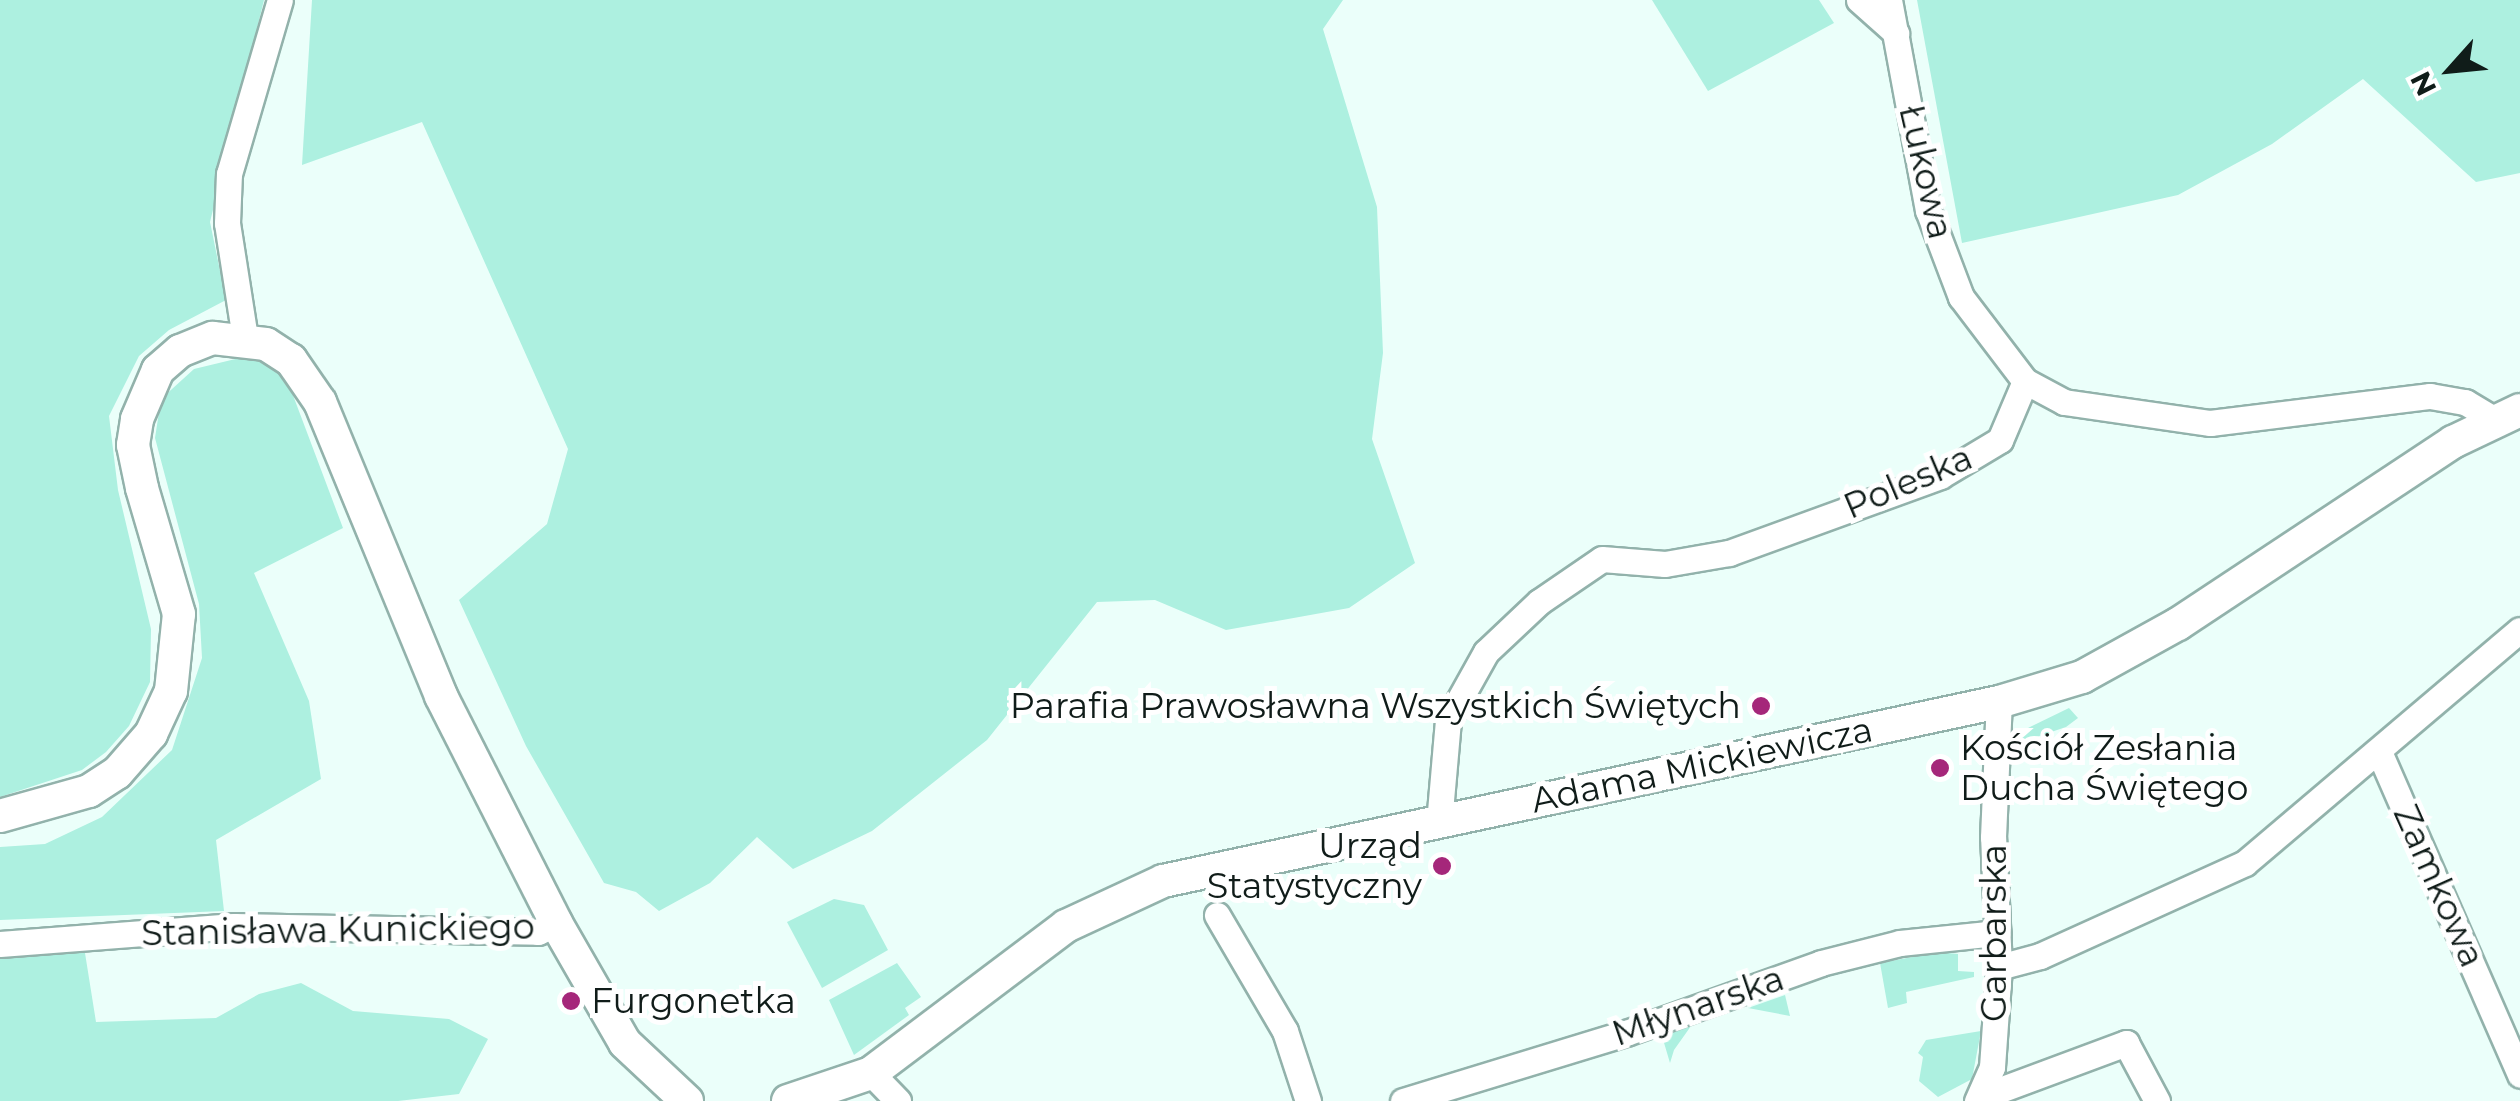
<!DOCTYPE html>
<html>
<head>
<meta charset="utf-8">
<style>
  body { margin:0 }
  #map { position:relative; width:2520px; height:1101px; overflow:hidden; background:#ebfffa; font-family:Montserrat,sans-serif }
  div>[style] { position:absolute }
  .green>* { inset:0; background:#adf0e0 }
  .roads { filter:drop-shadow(2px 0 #92b2ab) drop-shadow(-2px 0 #92b2ab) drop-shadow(0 2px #92b2ab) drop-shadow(0 -2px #92b2ab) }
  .minor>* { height:25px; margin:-12.5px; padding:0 12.5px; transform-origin:12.5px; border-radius:12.5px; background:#fff }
  .tertiary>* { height:32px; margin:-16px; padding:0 16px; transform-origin:16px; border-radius:16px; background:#fff }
  .dots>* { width:28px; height:28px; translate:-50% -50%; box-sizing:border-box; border:5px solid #fff; border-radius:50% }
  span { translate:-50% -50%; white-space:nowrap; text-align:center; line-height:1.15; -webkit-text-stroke:10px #fff; paint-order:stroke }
  .street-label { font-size:35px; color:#101c19 }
  .poi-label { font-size:35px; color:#101c19 }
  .right { translate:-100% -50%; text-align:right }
  .left { translate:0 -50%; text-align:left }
  .north { position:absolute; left:2400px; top:20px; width:100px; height:100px; -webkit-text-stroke:8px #fff; paint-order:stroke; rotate:243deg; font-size:28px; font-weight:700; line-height:40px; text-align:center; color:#101c19 }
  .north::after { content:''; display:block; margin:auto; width:35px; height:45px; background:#101c19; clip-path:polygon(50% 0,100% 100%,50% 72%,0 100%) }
</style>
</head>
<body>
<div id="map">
  <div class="green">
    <i style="clip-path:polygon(0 0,264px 0,210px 222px,226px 300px,169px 330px,139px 356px,109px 416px,118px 490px,151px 629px,150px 682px,129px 726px,106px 752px,82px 770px,0 797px)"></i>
    <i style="clip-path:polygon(312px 0,1343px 0,1323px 29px,1377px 207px,1383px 353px,1372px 439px,1415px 563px,1349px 608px,1226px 630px,1155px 600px,1097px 602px,987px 740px,872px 831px,793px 869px,757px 837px,710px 883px,659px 911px,636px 892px,604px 883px,526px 746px,459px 600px,547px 524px,568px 449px,422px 122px,302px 165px)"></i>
    <i style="clip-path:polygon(1652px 0,1819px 0,1834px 23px,1708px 91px)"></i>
    <i style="clip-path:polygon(1917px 0,2520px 0,2520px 173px,2476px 182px,2363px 79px,2272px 144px,2178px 195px,1962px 243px)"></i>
    <i style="clip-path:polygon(252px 355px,285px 374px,343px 528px,254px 573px,309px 701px,321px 779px,216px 840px,224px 911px,0 920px,0 847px,45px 844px,102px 817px,172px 750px,202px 658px,199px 604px,155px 438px,161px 399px,194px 369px)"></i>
    <i style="clip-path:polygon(2069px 708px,2078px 718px,2066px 727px,2019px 743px,2024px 730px)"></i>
    <i style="clip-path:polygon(834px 899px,864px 905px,888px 950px,822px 988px,787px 922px)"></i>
    <i style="clip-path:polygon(1939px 952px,1958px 954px,1958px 971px,1974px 972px,1974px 977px,1906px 992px,1907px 1003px,1888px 1008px,1880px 963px)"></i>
    <i style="clip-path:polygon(55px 953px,85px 953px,96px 1022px,216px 1018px,259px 994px,301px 983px,353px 1011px,449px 1019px,488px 1039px,459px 1094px,398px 1101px,0 1101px,0 958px)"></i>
    <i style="clip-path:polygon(897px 963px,921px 997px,905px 1008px,909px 1015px,854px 1055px,829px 1000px)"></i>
    <i style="clip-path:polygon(1785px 995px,1790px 1016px,1748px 1008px)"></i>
    <i style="clip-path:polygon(1691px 1026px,1674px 1050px,1670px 1063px,1662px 1036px)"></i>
    <i style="clip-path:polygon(1981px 1031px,1972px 1079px,1938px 1097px,1919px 1081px,1923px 1057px,1918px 1053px,1926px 1040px)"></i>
  </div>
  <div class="roads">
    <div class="minor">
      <i style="left:1859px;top:0;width:50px;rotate:41.7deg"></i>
      <i style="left:1889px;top:0;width:214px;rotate:79.5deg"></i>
      <i style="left:1928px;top:210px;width:93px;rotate:69.2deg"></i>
      <i style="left:1961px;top:297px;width:106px;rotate:52.7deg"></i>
      <i style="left:2025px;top:381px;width:44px;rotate:28.3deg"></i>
      <i style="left:2064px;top:402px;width:148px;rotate:8.2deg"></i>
      <i style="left:2210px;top:423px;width:222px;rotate:-7deg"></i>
      <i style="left:2430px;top:396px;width:36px;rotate:10deg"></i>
      <i style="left:2465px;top:402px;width:37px;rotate:31deg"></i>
      <i style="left:245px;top:338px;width:116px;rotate:-98.9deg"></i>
      <i style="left:227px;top:223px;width:49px;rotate:-87.7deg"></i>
      <i style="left:229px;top:174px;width:181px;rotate:-73.7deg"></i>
      <i style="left:2380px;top:754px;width:350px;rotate:66.4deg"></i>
      <i style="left:1439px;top:823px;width:103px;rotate:-85deg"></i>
      <i style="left:1448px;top:720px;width:78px;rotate:-60.8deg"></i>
      <i style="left:1486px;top:652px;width:73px;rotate:-43.3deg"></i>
      <i style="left:1539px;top:602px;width:76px;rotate:-34.3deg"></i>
      <i style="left:1602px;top:559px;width:63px;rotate:4.5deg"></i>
      <i style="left:1665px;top:564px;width:65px;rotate:-9.8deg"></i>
      <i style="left:1729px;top:553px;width:225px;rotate:-20deg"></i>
      <i style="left:1940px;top:476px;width:70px;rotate:-31deg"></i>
      <i style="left:2000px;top:440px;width:64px;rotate:-67deg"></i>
      <i style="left:1217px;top:915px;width:134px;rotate:59.6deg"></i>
      <i style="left:1285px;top:1031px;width:74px;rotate:71.8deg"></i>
      <i style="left:0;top:944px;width:235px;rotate:-4.4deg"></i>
      <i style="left:234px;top:926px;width:304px;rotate:1.1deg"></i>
      <i style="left:538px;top:932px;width:20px;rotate:-27deg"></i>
      <i style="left:1999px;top:967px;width:42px;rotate:-15deg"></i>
      <i style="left:2040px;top:956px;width:225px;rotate:-24.4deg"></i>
      <i style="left:2245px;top:863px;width:360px;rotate:-40.3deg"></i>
      <i style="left:871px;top:1073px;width:39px;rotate:46deg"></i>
      <i style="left:1981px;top:1097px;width:155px;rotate:-20.4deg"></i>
      <i style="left:2126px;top:1043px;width:66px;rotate:61.9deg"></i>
      <i style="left:1403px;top:1101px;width:233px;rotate:-17deg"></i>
      <i style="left:1626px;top:1033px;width:207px;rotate:-19.7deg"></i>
      <i style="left:1821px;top:963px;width:81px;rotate:-14.2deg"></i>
      <i style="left:1900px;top:943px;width:98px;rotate:-5.9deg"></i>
      <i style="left:1977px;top:1101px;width:37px;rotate:-66deg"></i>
      <i style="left:1992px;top:1067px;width:100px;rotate:-86deg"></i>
      <i style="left:1999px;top:967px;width:130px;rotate:-92.6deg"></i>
      <i style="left:1993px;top:837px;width:135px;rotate:-87.5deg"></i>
    </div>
    <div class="tertiary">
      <i style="left:0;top:816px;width:92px;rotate:-15.7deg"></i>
      <i style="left:89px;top:791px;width:33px;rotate:-33deg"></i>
      <i style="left:117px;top:773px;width:52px;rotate:-48.9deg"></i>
      <i style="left:151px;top:734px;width:47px;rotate:-65.1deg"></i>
      <i style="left:171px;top:691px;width:77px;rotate:-84.1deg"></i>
      <i style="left:179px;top:614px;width:131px;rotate:-106.4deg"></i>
      <i style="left:142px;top:488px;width:44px;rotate:-101.8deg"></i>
      <i style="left:133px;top:445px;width:26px;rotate:-81deg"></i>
      <i style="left:137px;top:419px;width:53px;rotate:-66.8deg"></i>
      <i style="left:158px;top:370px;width:29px;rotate:-41deg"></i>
      <i style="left:180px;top:351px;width:35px;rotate:-22deg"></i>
      <i style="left:213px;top:338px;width:53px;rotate:6.5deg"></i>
      <i style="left:266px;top:344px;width:30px;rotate:33deg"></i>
      <i style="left:291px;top:360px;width:51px;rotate:55.4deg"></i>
      <i style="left:320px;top:402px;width:318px;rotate:67.6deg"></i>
      <i style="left:441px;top:696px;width:254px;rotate:63.1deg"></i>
      <i style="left:556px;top:923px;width:138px;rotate:60.1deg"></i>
      <i style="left:625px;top:1043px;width:85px;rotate:43.1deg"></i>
      <i style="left:788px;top:1101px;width:88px;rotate:-18.6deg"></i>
      <i style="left:871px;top:1073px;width:244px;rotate:-37deg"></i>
      <i style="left:1066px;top:926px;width:107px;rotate:-24.9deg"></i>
      <i style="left:1163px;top:881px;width:855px;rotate:-12.09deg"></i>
      <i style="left:1999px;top:702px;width:87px;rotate:-16.8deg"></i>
      <i style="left:2082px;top:677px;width:110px;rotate:-28.9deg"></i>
      <i style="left:2178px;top:624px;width:330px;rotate:-33.5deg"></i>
      <i style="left:2453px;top:442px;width:74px;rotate:-25.5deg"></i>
    </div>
  </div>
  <div class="dots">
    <i style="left:1761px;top:706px;background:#a5277a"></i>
    <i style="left:1940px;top:768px;background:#a5277a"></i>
    <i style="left:1442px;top:866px;background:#a5277a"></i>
    <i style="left:571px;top:1001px;background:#a5277a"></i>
  </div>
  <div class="street-label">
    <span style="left:1926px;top:172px;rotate:77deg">Łukowa</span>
    <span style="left:1908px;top:482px;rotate:-23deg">Poleska</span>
    <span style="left:1702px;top:765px;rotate:-12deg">Adama Mickiewicza</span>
    <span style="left:2439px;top:886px;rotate:66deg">Zamkowa</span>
    <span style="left:338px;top:930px;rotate:-1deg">Stanisława Kunickiego</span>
    <span style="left:1994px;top:933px;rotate:-90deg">Garbarska</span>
    <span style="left:1698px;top:1006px;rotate:-19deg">Młynarska</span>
  </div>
  <div class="poi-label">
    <span class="right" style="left:1741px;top:706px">Parafia Prawosławna Wszystkich Świętych</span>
    <span class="left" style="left:1960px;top:768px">Kościół Zesłania<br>Ducha Świętego</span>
    <span class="right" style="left:1422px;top:866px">Urząd<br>Statystyczny</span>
    <span class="left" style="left:591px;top:1001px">Furgonetka</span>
  </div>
  <div class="north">N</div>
</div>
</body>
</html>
